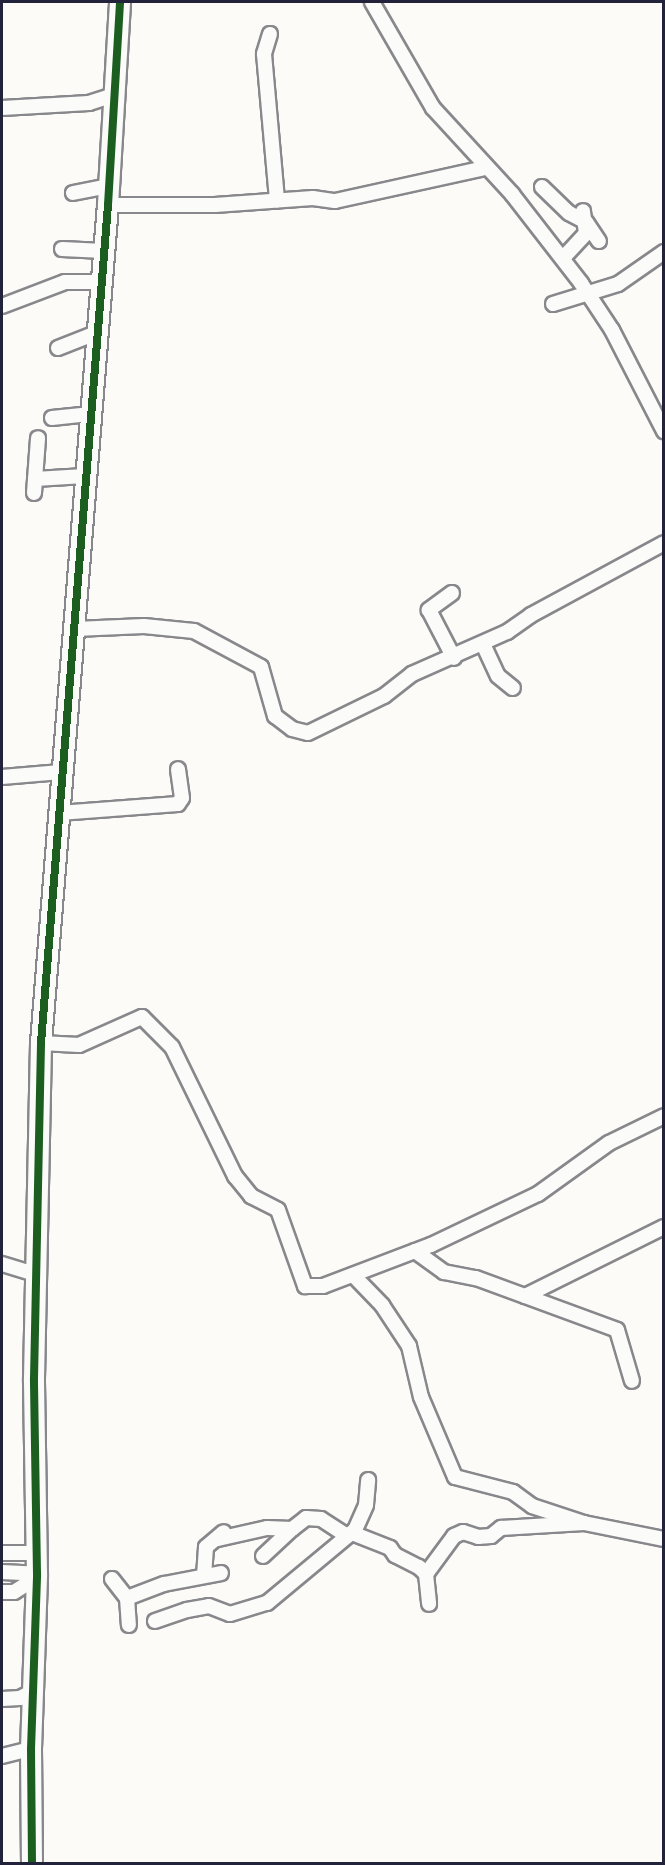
<!DOCTYPE html>
<html>
<head>
<meta charset="utf-8">
<style>
  body { margin:0 }
  #map { position:relative; width:665px; height:1865px; overflow:hidden; background:#fcfbf8; font-family:Itim,sans-serif }
  div>[style] { position:absolute }
  .roads { filter:drop-shadow(2px 0 #88888c) drop-shadow(-2px 0 #88888c) drop-shadow(0 2px #88888c) drop-shadow(0 -2px #88888c) }
  .street>* { height:14px; margin:-7px; padding:0 7px; transform-origin:7px; border-radius:7px; background:#fbfbf9 }
  .secondary>* { height:20px; margin:-10px; padding:0 10px; transform-origin:10px; border-radius:10px; background:#fbfbf9 }
  .cycleway>* { height:8px; margin:-4px; padding:0 4px; transform-origin:4px; border-radius:4px; background:#1b5e20 }
  span { translate:-50% -50%; white-space:nowrap; text-align:center; line-height:1.15; -webkit-text-stroke:4.5px #fdfcf7; paint-order:stroke }
  .frame { position:absolute; inset:0; border:3px solid #22223b; pointer-events:none }
</style>
</head>
<body>
<div id="map">
  <div class="roads">
    <div class="street">
      <i style="left:372px;top:2px;width:122px;rotate:60.1deg"></i>
      <i style="left:433px;top:108px;width:117px;rotate:47.4deg"></i>
      <i style="left:512px;top:194px;width:113px;rotate:52.2deg"></i>
      <i style="left:581px;top:283px;width:56px;rotate:56.6deg"></i>
      <i style="left:612px;top:330px;width:114px;rotate:62.8deg"></i>
      <i style="left:270px;top:34px;width:21px;rotate:107deg"></i>
      <i style="left:264px;top:54px;width:147px;rotate:84.9deg"></i>
      <i style="left:2px;top:108px;width:87px;rotate:-3.3deg"></i>
      <i style="left:89px;top:103px;width:28px;rotate:-18deg"></i>
      <i style="left:542px;top:187px;width:37px;rotate:44deg"></i>
      <i style="left:569px;top:213px;width:19px;rotate:28deg"></i>
      <i style="left:586px;top:222px;width:23px;rotate:56deg"></i>
      <i style="left:73px;top:193px;width:37px;rotate:-11deg"></i>
      <i style="left:108px;top:205px;width:107px"></i>
      <i style="left:215px;top:205px;width:98px;rotate:-4.1deg"></i>
      <i style="left:313px;top:198px;width:22px;rotate:8deg"></i>
      <i style="left:335px;top:201px;width:154px;rotate:-12.4deg"></i>
      <i style="left:62px;top:249px;width:42px;rotate:2.7deg"></i>
      <i style="left:563px;top:258px;width:34px;rotate:-47deg"></i>
      <i style="left:586px;top:233px;width:22px;rotate:-98deg"></i>
      <i style="left:553px;top:304px;width:68px;rotate:-17.1deg"></i>
      <i style="left:618px;top:284px;width:56px;rotate:-34.8deg"></i>
      <i style="left:2px;top:306px;width:67px;rotate:-20.9deg"></i>
      <i style="left:65px;top:282px;width:35px"></i>
      <i style="left:58px;top:348px;width:41px;rotate:-21.5deg"></i>
      <i style="left:52px;top:418px;width:37px;rotate:-6deg"></i>
      <i style="left:35px;top:479px;width:50px;rotate:-3.4deg"></i>
      <i style="left:34px;top:493px;width:55px;rotate:-85.8deg"></i>
      <i style="left:452px;top:593px;width:29px;rotate:144deg"></i>
      <i style="left:429px;top:610px;width:54px;rotate:62.5deg"></i>
      <i style="left:75px;top:629px;width:69px;rotate:-2.5deg"></i>
      <i style="left:144px;top:626px;width:50px;rotate:5.7deg"></i>
      <i style="left:194px;top:631px;width:76px;rotate:28.2deg"></i>
      <i style="left:261px;top:667px;width:51px;rotate:74.1deg"></i>
      <i style="left:275px;top:716px;width:21px;rotate:37deg"></i>
      <i style="left:292px;top:729px;width:16px;rotate:14deg"></i>
      <i style="left:308px;top:733px;width:85px;rotate:-26deg"></i>
      <i style="left:384px;top:696px;width:36px;rotate:-38deg"></i>
      <i style="left:412px;top:674px;width:104px;rotate:-23.9deg"></i>
      <i style="left:507px;top:632px;width:29px;rotate:-35deg"></i>
      <i style="left:531px;top:615px;width:151px;rotate:-28.4deg"></i>
      <i style="left:483px;top:644px;width:35px;rotate:65deg"></i>
      <i style="left:498px;top:676px;width:19px;rotate:39deg"></i>
      <i style="left:2px;top:777px;width:59px;rotate:-4.8deg"></i>
      <i style="left:59px;top:813px;width:119px;rotate:-4.3deg"></i>
      <i style="left:178px;top:804px;width:7px;rotate:-56deg"></i>
      <i style="left:182px;top:798px;width:29px;rotate:-98deg"></i>
      <i style="left:41px;top:1043px;width:38px;rotate:3deg"></i>
      <i style="left:79px;top:1045px;width:69px;rotate:-24deg"></i>
      <i style="left:142px;top:1017px;width:42px;rotate:45deg"></i>
      <i style="left:172px;top:1047px;width:144px;rotate:64deg"></i>
      <i style="left:235px;top:1176px;width:26px;rotate:51deg"></i>
      <i style="left:251px;top:1196px;width:30px;rotate:27deg"></i>
      <i style="left:278px;top:1210px;width:81px;rotate:70.4deg"></i>
      <i style="left:305px;top:1286px;width:18px"></i>
      <i style="left:323px;top:1286px;width:116px;rotate:-20.8deg"></i>
      <i style="left:431px;top:1245px;width:119px;rotate:-25.5deg"></i>
      <i style="left:538px;top:1194px;width:87px;rotate:-35.7deg"></i>
      <i style="left:609px;top:1143px;width:61px;rotate:-26.1deg"></i>
      <i style="left:415px;top:1251px;width:36px;rotate:36deg"></i>
      <i style="left:444px;top:1272px;width:33px;rotate:11deg"></i>
      <i style="left:476px;top:1278px;width:150px;rotate:20.2deg"></i>
      <i style="left:617px;top:1330px;width:53px;rotate:73.6deg"></i>
      <i style="left:2px;top:1264px;width:37px;rotate:17deg"></i>
      <i style="left:353px;top:1275px;width:42px;rotate:46deg"></i>
      <i style="left:382px;top:1305px;width:49px;rotate:56.6deg"></i>
      <i style="left:409px;top:1346px;width:52px;rotate:76.8deg"></i>
      <i style="left:421px;top:1397px;width:87px;rotate:67deg"></i>
      <i style="left:455px;top:1477px;width:60px;rotate:14.5deg"></i>
      <i style="left:513px;top:1492px;width:24px;rotate:36deg"></i>
      <i style="left:532px;top:1506px;width:55px;rotate:18.1deg"></i>
      <i style="left:525px;top:1296px;width:155px;rotate:-26.4deg"></i>
      <i style="left:352px;top:1533px;width:41px;rotate:21.5deg"></i>
      <i style="left:390px;top:1548px;width:9px;rotate:54deg"></i>
      <i style="left:395px;top:1555px;width:27px;rotate:27deg"></i>
      <i style="left:419px;top:1567px;width:10px;rotate:45deg"></i>
      <i style="left:426px;top:1574px;width:30px;rotate:84deg"></i>
      <i style="left:218px;top:1539px;width:50px;rotate:-12.7deg"></i>
      <i style="left:267px;top:1528px;width:25px;rotate:2deg"></i>
      <i style="left:292px;top:1529px;width:18px;rotate:-38deg"></i>
      <i style="left:306px;top:1518px;width:15px;rotate:4deg"></i>
      <i style="left:321px;top:1519px;width:31px;rotate:33deg"></i>
      <i style="left:2px;top:1553px;width:33px"></i>
      <i style="left:263px;top:1556px;width:40px;rotate:-43deg"></i>
      <i style="left:2px;top:1572px;width:35px;rotate:3deg"></i>
      <i style="left:426px;top:1574px;width:47px;rotate:-53.6deg"></i>
      <i style="left:454px;top:1536px;width:10px;rotate:-24deg"></i>
      <i style="left:463px;top:1532px;width:16px;rotate:18deg"></i>
      <i style="left:478px;top:1537px;width:13px;rotate:-4deg"></i>
      <i style="left:491px;top:1536px;width:13px;rotate:-39deg"></i>
      <i style="left:501px;top:1528px;width:83px;rotate:-3.4deg"></i>
      <i style="left:584px;top:1523px;width:82px;rotate:11.3deg"></i>
      <i style="left:204px;top:1576px;width:29px;rotate:-86deg"></i>
      <i style="left:206px;top:1547px;width:23px;rotate:-40deg"></i>
      <i style="left:112px;top:1579px;width:24px;rotate:52deg"></i>
      <i style="left:127px;top:1598px;width:27px;rotate:86deg"></i>
      <i style="left:2px;top:1592px;width:12px"></i>
      <i style="left:14px;top:1592px;width:15px;rotate:-32deg"></i>
      <i style="left:27px;top:1584px;width:11px;rotate:-80deg"></i>
      <i style="left:127px;top:1598px;width:40px;rotate:-21deg"></i>
      <i style="left:164px;top:1584px;width:58px;rotate:-10.9deg"></i>
      <i style="left:155px;top:1621px;width:34px;rotate:-19deg"></i>
      <i style="left:187px;top:1610px;width:22px;rotate:-10deg"></i>
      <i style="left:209px;top:1606px;width:22px;rotate:21deg"></i>
      <i style="left:230px;top:1614px;width:39px;rotate:-17deg"></i>
      <i style="left:267px;top:1603px;width:114px;rotate:-39.7deg"></i>
      <i style="left:355px;top:1530px;width:27px;rotate:-66deg"></i>
      <i style="left:366px;top:1505px;width:25px;rotate:-85deg"></i>
      <i style="left:2px;top:1699px;width:18px;rotate:-3deg"></i>
      <i style="left:20px;top:1698px;width:13px;rotate:-27deg"></i>
      <i style="left:2px;top:1756px;width:30px;rotate:-14deg"></i>
    </div>
    <div class="secondary">
      <i style="left:32px;top:1864px;width:115px;rotate:-90.5deg"></i>
      <i style="left:31px;top:1749px;width:175px;rotate:-88deg"></i>
      <i style="left:37px;top:1574px;width:196px;rotate:-90.9deg"></i>
      <i style="left:34px;top:1378px;width:335px;rotate:-88.8deg"></i>
      <i style="left:41px;top:1043px;width:841px;rotate:-85.43deg"></i>
      <i style="left:108px;top:205px;width:203px;rotate:-86.6deg"></i>
    </div>
  </div>
  <div class="cycleway">
    <i style="left:32px;top:1864px;width:115px;rotate:-90.5deg"></i>
    <i style="left:31px;top:1749px;width:175px;rotate:-88deg"></i>
    <i style="left:37px;top:1574px;width:196px;rotate:-90.9deg"></i>
    <i style="left:34px;top:1378px;width:335px;rotate:-88.8deg"></i>
    <i style="left:41px;top:1043px;width:841px;rotate:-85.43deg"></i>
    <i style="left:108px;top:205px;width:203px;rotate:-86.6deg"></i>
  </div>
  <div class="frame"></div>
</div>
</body>
</html>
